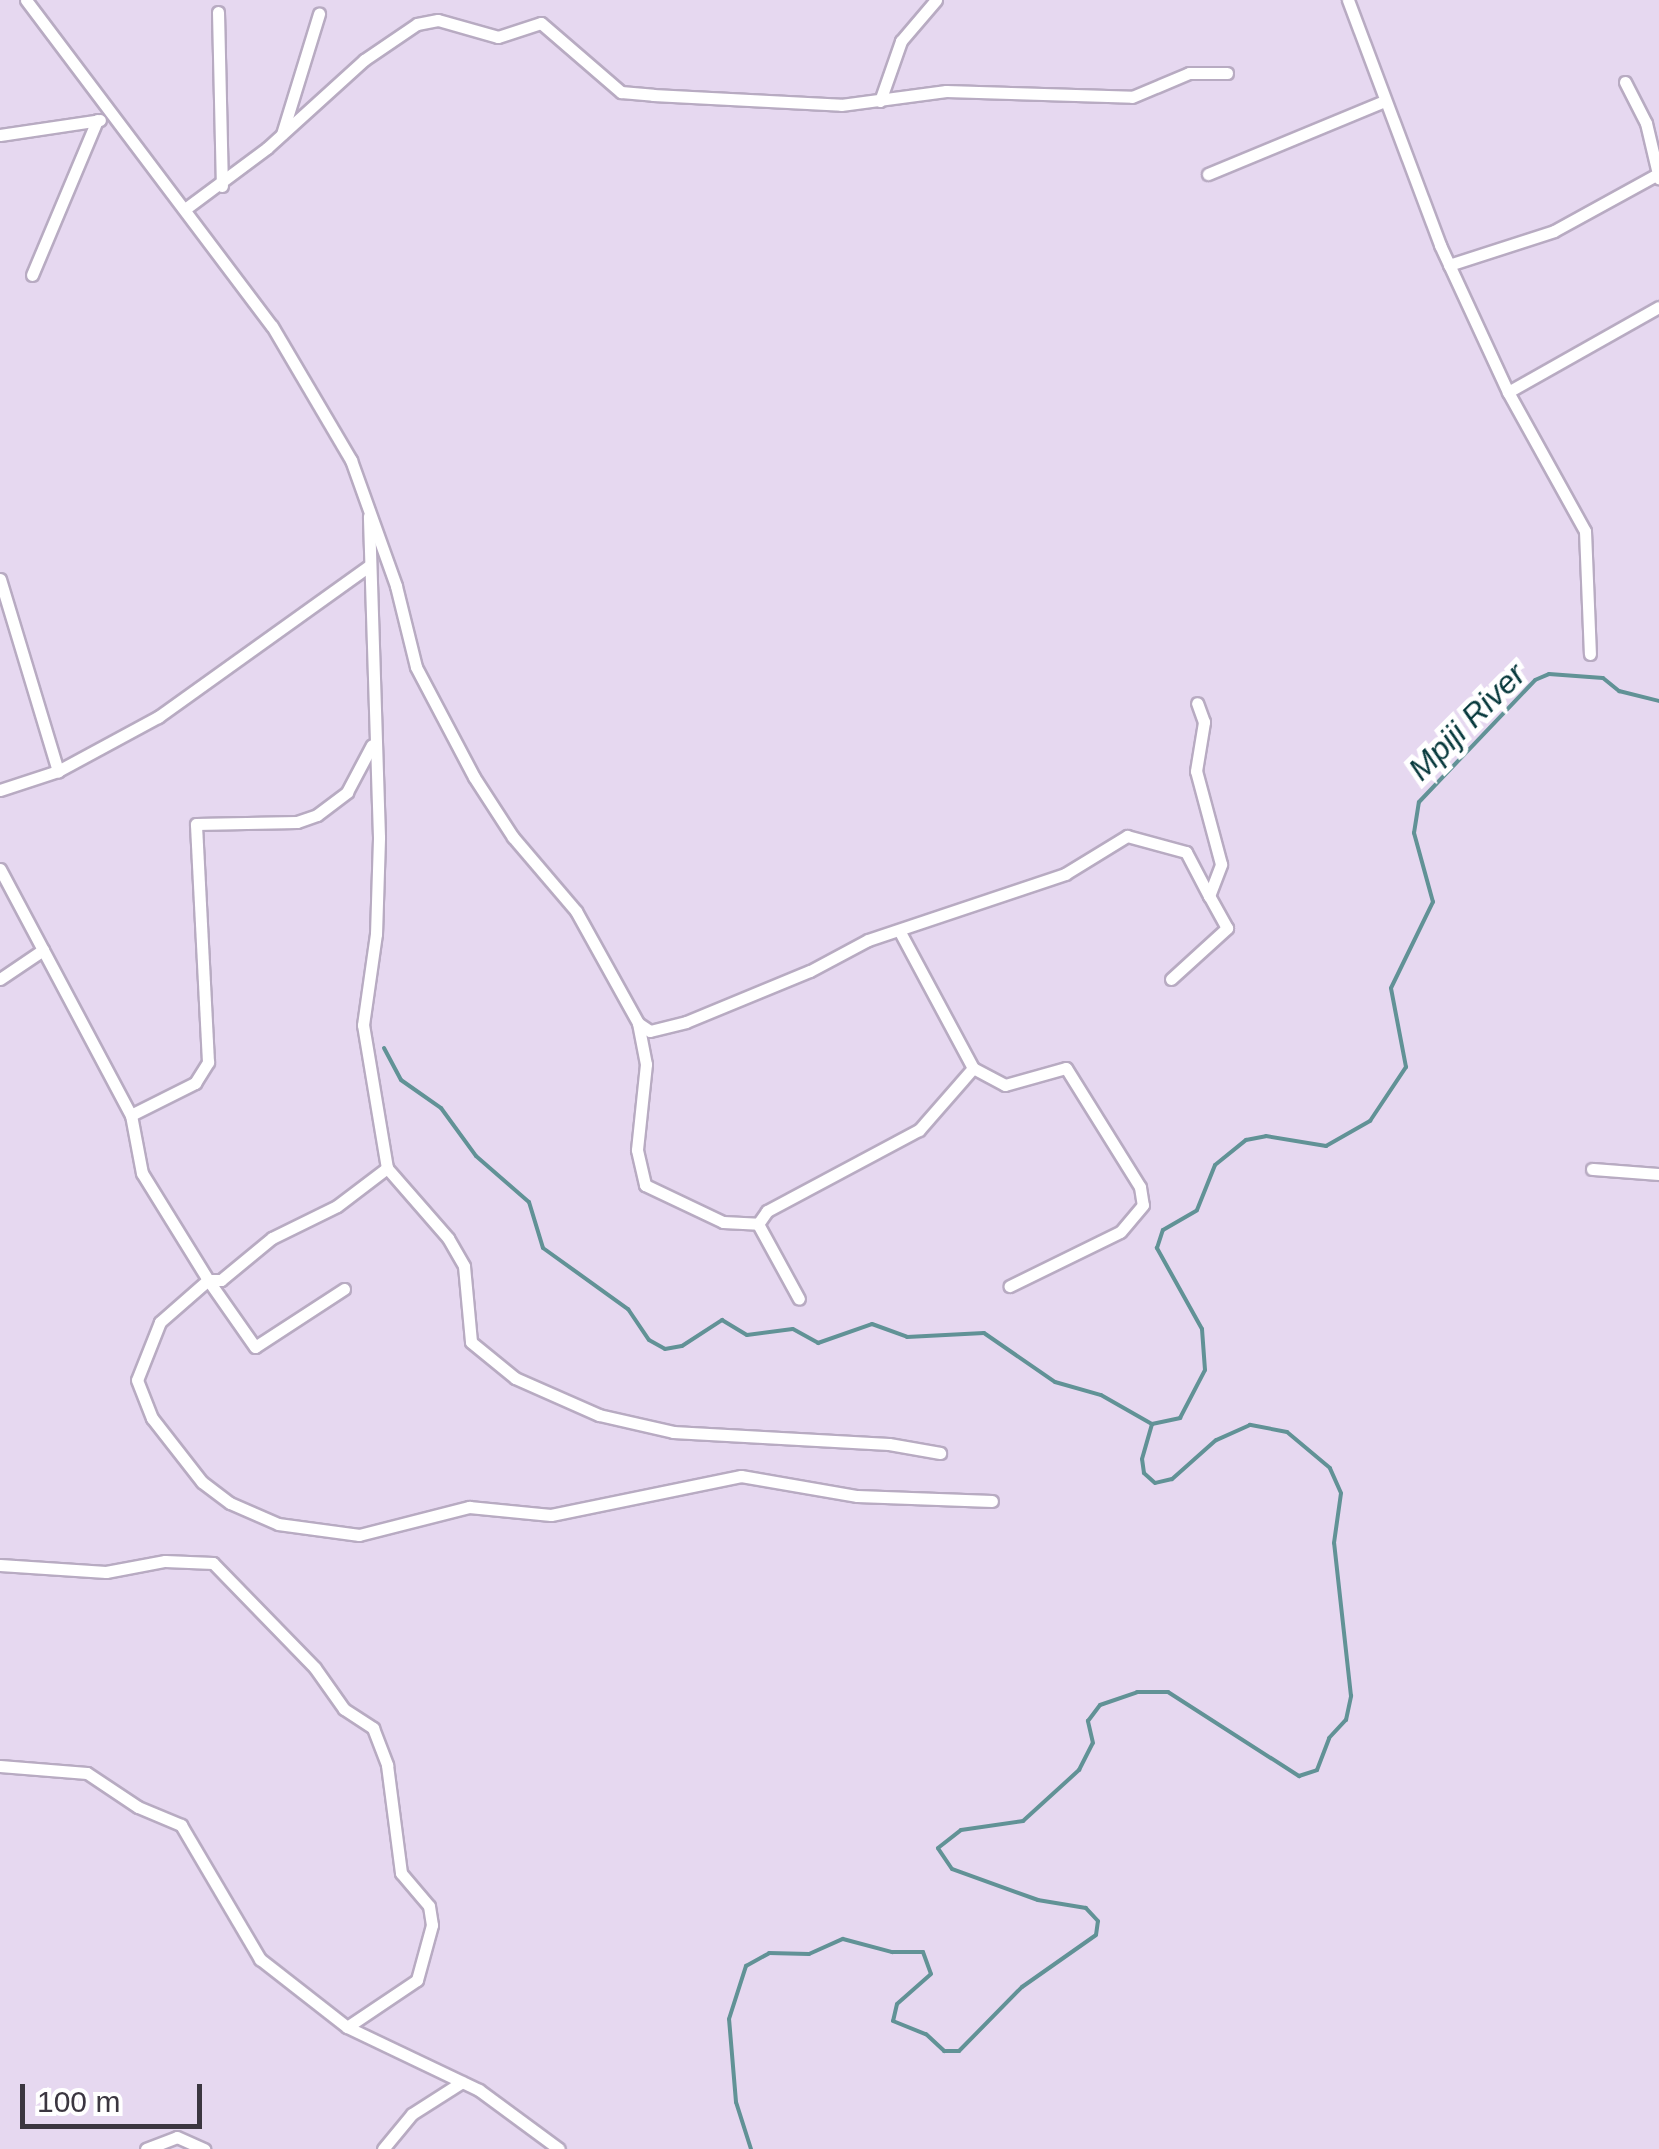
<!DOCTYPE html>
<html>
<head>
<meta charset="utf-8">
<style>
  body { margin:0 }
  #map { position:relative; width:1659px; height:2149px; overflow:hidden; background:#e6d8f0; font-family:Arial,sans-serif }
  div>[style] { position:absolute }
  .stream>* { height:4px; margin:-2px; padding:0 2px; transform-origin:2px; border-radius:2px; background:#619296 }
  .roads { filter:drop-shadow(2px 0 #b8abc2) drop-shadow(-2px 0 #b8abc2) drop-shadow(0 2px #b8abc2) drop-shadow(0 -2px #b8abc2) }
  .minor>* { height:11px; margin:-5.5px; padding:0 5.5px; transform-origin:5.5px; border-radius:5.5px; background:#fff }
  span { translate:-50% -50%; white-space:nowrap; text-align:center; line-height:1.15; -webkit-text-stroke:10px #fff; paint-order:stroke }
  .water-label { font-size:32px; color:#07393c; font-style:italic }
  .scale { position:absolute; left:20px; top:2084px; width:182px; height:45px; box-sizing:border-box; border:5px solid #3b3640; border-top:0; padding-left:12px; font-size:30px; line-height:35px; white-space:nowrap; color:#3b3640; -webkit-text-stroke:8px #fff; paint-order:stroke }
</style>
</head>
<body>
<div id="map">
  <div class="stream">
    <i style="left:384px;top:1048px;width:36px;rotate:62deg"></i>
    <i style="left:401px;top:1080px;width:49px;rotate:35deg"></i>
    <i style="left:441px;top:1108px;width:59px;rotate:53.9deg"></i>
    <i style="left:476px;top:1156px;width:70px;rotate:41deg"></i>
    <i style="left:529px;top:1202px;width:48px;rotate:73.1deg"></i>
    <i style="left:543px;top:1248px;width:105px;rotate:35.7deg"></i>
    <i style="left:628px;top:1309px;width:37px;rotate:56deg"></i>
    <i style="left:649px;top:1340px;width:18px;rotate:29deg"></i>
    <i style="left:665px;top:1349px;width:17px;rotate:-10deg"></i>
    <i style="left:682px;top:1346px;width:48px;rotate:-33deg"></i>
    <i style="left:722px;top:1320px;width:29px;rotate:31deg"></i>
    <i style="left:747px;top:1335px;width:46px;rotate:-7.4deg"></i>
    <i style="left:793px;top:1329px;width:29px;rotate:29deg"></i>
    <i style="left:818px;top:1343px;width:57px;rotate:-19.4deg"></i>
    <i style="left:872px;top:1324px;width:37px;rotate:20deg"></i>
    <i style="left:907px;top:1337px;width:77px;rotate:-3deg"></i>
    <i style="left:984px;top:1333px;width:86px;rotate:34.6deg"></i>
    <i style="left:1055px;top:1382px;width:48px;rotate:15.8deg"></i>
    <i style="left:1101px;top:1395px;width:59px;rotate:29.6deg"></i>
    <i style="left:1152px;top:1424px;width:29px;rotate:-12deg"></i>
    <i style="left:1180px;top:1418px;width:54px;rotate:-62.5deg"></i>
    <i style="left:1205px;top:1370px;width:41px;rotate:-94.2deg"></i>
    <i style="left:1202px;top:1329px;width:93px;rotate:-119.1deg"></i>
    <i style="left:1157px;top:1248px;width:19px;rotate:-72deg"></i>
    <i style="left:1163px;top:1230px;width:39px;rotate:-30deg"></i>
    <i style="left:1197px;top:1210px;width:48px;rotate:-68.2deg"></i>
    <i style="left:1215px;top:1165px;width:40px;rotate:-39deg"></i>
    <i style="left:1246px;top:1140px;width:20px;rotate:-11deg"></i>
    <i style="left:1266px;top:1136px;width:61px;rotate:9.5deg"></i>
    <i style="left:1326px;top:1146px;width:51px;rotate:-29.6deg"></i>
    <i style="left:1370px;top:1121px;width:65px;rotate:-56.3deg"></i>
    <i style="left:1406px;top:1067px;width:80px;rotate:-100.8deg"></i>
    <i style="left:1391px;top:988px;width:96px;rotate:-64deg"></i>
    <i style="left:1433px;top:902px;width:72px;rotate:-105.4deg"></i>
    <i style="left:1414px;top:833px;width:31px;rotate:-81deg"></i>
    <i style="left:1419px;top:802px;width:168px;rotate:-46.4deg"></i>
    <i style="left:1535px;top:680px;width:15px;rotate:-23deg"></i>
    <i style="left:1549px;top:674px;width:54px;rotate:4.2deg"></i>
    <i style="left:1603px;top:678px;width:21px;rotate:39deg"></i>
    <i style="left:1619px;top:691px;width:41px;rotate:14deg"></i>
    <i style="left:751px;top:2149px;width:49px;rotate:-107.7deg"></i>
    <i style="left:736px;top:2102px;width:83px;rotate:-94.8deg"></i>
    <i style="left:729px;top:2019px;width:56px;rotate:-72.2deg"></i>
    <i style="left:746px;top:1966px;width:26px;rotate:-29deg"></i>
    <i style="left:769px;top:1953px;width:40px;rotate:1.4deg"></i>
    <i style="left:809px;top:1954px;width:37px;rotate:-24deg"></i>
    <i style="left:843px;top:1939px;width:51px;rotate:14.9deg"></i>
    <i style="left:892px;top:1952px;width:31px"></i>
    <i style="left:923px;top:1952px;width:23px;rotate:70deg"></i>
    <i style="left:931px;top:1974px;width:45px;rotate:138.6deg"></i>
    <i style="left:897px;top:2004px;width:17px;rotate:103deg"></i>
    <i style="left:893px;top:2021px;width:35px;rotate:22deg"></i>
    <i style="left:926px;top:2034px;width:25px;rotate:43deg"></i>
    <i style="left:944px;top:2051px;width:15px"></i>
    <i style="left:959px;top:2051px;width:90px;rotate:-45.5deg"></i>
    <i style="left:1022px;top:1987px;width:90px;rotate:-35.1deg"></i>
    <i style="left:1096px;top:1935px;width:14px;rotate:-82deg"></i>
    <i style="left:1098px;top:1921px;width:18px;rotate:-133deg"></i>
    <i style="left:1086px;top:1908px;width:49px;rotate:-170.5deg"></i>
    <i style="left:1038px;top:1900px;width:91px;rotate:-160.2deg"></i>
    <i style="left:952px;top:1869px;width:25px;rotate:-124deg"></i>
    <i style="left:938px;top:1848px;width:29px;rotate:-38deg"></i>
    <i style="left:961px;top:1830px;width:63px;rotate:-8.3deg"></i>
    <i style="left:1023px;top:1821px;width:76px;rotate:-42.3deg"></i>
    <i style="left:1079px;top:1770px;width:30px;rotate:-63deg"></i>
    <i style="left:1093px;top:1743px;width:23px;rotate:-103deg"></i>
    <i style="left:1088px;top:1721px;width:20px;rotate:-53deg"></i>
    <i style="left:1100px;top:1705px;width:39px;rotate:-19deg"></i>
    <i style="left:1137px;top:1692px;width:31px"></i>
    <i style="left:1168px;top:1692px;width:156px;rotate:32.7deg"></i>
    <i style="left:1299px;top:1776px;width:19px;rotate:-18deg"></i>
    <i style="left:1317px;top:1770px;width:34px;rotate:-69deg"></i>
    <i style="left:1329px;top:1738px;width:25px;rotate:-47deg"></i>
    <i style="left:1346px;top:1720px;width:25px;rotate:-78deg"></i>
    <i style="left:1351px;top:1696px;width:154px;rotate:-96.3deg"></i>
    <i style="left:1334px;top:1543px;width:50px;rotate:-82deg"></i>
    <i style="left:1341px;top:1493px;width:27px;rotate:-114deg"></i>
    <i style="left:1330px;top:1468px;width:56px;rotate:-140.1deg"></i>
    <i style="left:1287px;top:1432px;width:38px;rotate:-169deg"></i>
    <i style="left:1250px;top:1425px;width:37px;rotate:156deg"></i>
    <i style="left:1216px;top:1440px;width:59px;rotate:138.4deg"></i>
    <i style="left:1172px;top:1479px;width:17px;rotate:167deg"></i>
    <i style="left:1155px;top:1483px;width:15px;rotate:-138deg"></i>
    <i style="left:1144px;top:1473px;width:14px;rotate:-98deg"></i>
    <i style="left:1142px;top:1459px;width:36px;rotate:-74deg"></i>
  </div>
  <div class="roads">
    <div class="minor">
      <i style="left:26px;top:0;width:408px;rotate:53deg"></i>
      <i style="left:272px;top:326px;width:156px;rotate:59.5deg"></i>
      <i style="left:351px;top:460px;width:134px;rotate:70.3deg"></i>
      <i style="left:396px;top:586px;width:83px;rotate:76.1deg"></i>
      <i style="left:416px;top:667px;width:124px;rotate:62.2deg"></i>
      <i style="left:474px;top:777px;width:72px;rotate:57deg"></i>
      <i style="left:513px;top:837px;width:97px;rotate:49.6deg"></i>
      <i style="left:576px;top:911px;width:128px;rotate:61deg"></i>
      <i style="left:638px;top:1023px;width:42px;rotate:79deg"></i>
      <i style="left:646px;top:1064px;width:86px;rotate:96deg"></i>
      <i style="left:637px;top:1150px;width:36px;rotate:77deg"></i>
      <i style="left:645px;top:1185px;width:86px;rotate:25.4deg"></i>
      <i style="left:723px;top:1222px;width:35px;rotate:3deg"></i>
      <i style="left:758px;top:1224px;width:85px;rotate:61.3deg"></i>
      <i style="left:1348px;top:0;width:262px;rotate:69.4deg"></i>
      <i style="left:1440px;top:245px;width:162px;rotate:65.2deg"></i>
      <i style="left:1508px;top:392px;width:159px;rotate:61deg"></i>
      <i style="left:1585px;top:531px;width:123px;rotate:87.7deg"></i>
      <i style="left:218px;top:12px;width:174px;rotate:88.7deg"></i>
      <i style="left:1625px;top:82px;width:46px;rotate:62.9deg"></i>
      <i style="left:1646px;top:123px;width:57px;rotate:76.7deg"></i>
      <i style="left:880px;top:101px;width:64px;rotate:-70.7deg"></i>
      <i style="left:901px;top:41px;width:54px;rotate:-49.5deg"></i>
      <i style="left:282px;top:134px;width:126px;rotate:-72.9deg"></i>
      <i style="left:0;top:135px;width:101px;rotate:-8.5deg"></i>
      <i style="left:1208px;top:174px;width:191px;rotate:-22.5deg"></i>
      <i style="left:185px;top:209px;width:102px;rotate:-36.6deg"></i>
      <i style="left:267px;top:148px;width:131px;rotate:-42.2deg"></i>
      <i style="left:364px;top:60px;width:64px;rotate:-34.2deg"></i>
      <i style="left:417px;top:24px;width:21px;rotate:-11deg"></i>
      <i style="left:438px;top:20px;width:62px;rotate:15.8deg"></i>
      <i style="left:498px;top:37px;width:45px;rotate:-18deg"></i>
      <i style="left:541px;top:23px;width:106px;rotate:40.8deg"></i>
      <i style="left:621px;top:92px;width:32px;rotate:5deg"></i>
      <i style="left:653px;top:95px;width:188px;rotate:3deg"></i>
      <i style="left:841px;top:105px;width:106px;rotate:-7.6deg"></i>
      <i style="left:946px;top:91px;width:186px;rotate:1.8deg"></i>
      <i style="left:1132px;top:97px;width:62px;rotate:-22.8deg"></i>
      <i style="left:1189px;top:73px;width:38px"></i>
      <i style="left:1449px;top:265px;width:110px;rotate:-17.9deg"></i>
      <i style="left:1554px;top:231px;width:114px;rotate:-28.8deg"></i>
      <i style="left:32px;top:275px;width:168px;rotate:-67.2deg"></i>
      <i style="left:1508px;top:392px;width:173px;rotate:-29.4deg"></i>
      <i style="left:0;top:579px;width:201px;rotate:73.2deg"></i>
      <i style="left:0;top:790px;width:61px;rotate:-18.1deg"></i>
      <i style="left:58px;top:771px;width:114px;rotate:-28.4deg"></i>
      <i style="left:158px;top:717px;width:259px;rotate:-35.6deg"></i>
      <i style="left:0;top:869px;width:279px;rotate:62deg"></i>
      <i style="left:131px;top:1115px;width:59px;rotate:79.3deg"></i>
      <i style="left:142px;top:1173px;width:126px;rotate:58.3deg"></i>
      <i style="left:208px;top:1280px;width:13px"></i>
      <i style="left:221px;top:1280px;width:66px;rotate:-39.5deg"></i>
      <i style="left:272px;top:1238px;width:72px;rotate:-26.2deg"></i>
      <i style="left:337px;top:1206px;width:63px;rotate:-37.2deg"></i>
      <i style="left:387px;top:1168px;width:145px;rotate:-99.5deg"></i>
      <i style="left:363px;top:1025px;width:92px;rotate:-81.9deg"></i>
      <i style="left:376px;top:934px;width:97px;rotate:-88.2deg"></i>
      <i style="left:379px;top:837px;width:321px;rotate:-91.8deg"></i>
      <i style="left:900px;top:932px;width:154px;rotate:61.8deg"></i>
      <i style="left:973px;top:1068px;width:36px;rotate:28deg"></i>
      <i style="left:1005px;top:1085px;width:63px;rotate:-15.6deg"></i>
      <i style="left:1066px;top:1068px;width:140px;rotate:58.1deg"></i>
      <i style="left:1140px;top:1187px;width:18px;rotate:81deg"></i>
      <i style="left:1143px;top:1205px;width:35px;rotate:130deg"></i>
      <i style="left:1120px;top:1232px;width:123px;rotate:153.9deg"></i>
      <i style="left:0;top:979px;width:52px;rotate:-34deg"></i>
      <i style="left:1171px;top:979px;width:76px;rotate:-42.3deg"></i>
      <i style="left:1227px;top:928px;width:37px;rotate:-119deg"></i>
      <i style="left:1209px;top:896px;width:34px;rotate:-69deg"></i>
      <i style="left:1221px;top:864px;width:96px;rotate:-105deg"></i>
      <i style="left:1196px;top:771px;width:50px;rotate:-80.7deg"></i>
      <i style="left:1204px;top:722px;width:20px;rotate:-110deg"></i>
      <i style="left:638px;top:1023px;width:14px;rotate:34deg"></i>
      <i style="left:650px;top:1031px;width:37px;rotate:-14deg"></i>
      <i style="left:686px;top:1022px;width:134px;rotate:-22.4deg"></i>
      <i style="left:810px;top:971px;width:66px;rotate:-28.1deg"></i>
      <i style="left:868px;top:940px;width:208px;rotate:-18.5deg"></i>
      <i style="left:1065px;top:874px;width:73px;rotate:-31.5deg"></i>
      <i style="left:1127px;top:836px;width:61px;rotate:15.2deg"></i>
      <i style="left:1186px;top:852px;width:50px;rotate:62.4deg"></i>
      <i style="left:131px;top:1115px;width:72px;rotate:-26.6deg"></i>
      <i style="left:195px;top:1083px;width:25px;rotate:-58deg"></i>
      <i style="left:208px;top:1062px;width:238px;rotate:-92.9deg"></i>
      <i style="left:196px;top:824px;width:101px;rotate:-1.1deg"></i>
      <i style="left:297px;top:822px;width:21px;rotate:-19deg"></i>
      <i style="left:317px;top:815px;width:38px;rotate:-37deg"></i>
      <i style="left:347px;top:792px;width:53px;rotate:-62deg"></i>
      <i style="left:387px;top:1168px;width:93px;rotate:48.9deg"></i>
      <i style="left:448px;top:1238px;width:32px;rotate:60deg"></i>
      <i style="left:464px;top:1266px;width:76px;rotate:84.7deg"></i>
      <i style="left:471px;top:1342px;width:57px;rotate:39.3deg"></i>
      <i style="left:515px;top:1378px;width:92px;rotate:23.8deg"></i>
      <i style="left:599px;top:1415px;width:76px;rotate:12.9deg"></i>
      <i style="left:673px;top:1432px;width:216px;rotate:3.2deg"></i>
      <i style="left:889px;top:1444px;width:52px;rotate:10deg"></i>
      <i style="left:1592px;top:1169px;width:67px;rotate:4.3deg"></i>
      <i style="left:758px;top:1224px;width:16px;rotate:-55deg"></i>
      <i style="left:767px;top:1211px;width:172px;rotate:-28.1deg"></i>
      <i style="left:919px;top:1130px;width:82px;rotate:-48.9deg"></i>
      <i style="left:344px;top:1289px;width:106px;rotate:146.9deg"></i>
      <i style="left:255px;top:1347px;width:82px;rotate:-125deg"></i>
      <i style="left:208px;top:1280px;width:64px;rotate:138.8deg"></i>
      <i style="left:160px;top:1322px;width:62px;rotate:111.6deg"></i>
      <i style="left:137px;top:1380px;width:41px;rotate:68.5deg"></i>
      <i style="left:152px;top:1418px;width:81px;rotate:52deg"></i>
      <i style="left:202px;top:1482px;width:35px;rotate:37deg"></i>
      <i style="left:230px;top:1503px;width:52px;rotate:23.6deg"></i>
      <i style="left:278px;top:1524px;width:82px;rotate:7.7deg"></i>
      <i style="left:359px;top:1535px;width:114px;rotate:-14.3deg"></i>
      <i style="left:469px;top:1507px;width:82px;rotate:5.6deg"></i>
      <i style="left:551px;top:1515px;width:194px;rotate:-11.6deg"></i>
      <i style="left:741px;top:1476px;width:118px;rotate:9.8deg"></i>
      <i style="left:857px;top:1496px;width:135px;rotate:2.1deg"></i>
      <i style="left:0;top:1565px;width:106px;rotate:3.8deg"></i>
      <i style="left:106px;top:1572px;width:60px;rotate:-10.6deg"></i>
      <i style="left:165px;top:1561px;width:48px;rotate:2.4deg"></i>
      <i style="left:213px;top:1563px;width:146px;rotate:45.8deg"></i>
      <i style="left:315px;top:1668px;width:50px;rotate:54.7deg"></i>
      <i style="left:344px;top:1709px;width:35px;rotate:33deg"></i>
      <i style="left:373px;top:1728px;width:40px;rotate:69deg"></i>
      <i style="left:387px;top:1765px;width:109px;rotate:82.6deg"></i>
      <i style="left:401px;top:1873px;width:43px;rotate:49.7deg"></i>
      <i style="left:429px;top:1906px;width:19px;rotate:81deg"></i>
      <i style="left:432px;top:1925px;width:57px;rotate:105.3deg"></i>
      <i style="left:417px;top:1980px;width:84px;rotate:146.1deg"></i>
      <i style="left:0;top:1766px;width:87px;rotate:4.6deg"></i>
      <i style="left:87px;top:1773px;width:61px;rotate:33.7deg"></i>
      <i style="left:138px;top:1807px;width:47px;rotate:22.7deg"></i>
      <i style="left:181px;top:1825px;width:156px;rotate:59.5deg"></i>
      <i style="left:260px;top:1959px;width:110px;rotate:38deg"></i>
      <i style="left:347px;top:2027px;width:146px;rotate:25.5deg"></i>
      <i style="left:479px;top:2090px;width:99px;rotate:36.4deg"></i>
      <i style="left:146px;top:2149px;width:33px;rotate:-21deg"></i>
      <i style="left:177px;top:2137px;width:30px;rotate:24deg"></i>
      <i style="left:383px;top:2149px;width:45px;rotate:-50.4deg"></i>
      <i style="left:412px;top:2114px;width:59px;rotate:-32.6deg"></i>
    </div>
  </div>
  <div class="water-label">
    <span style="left:1467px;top:722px;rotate:-45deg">Mpiji River</span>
  </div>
  <div class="scale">100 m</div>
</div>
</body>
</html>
